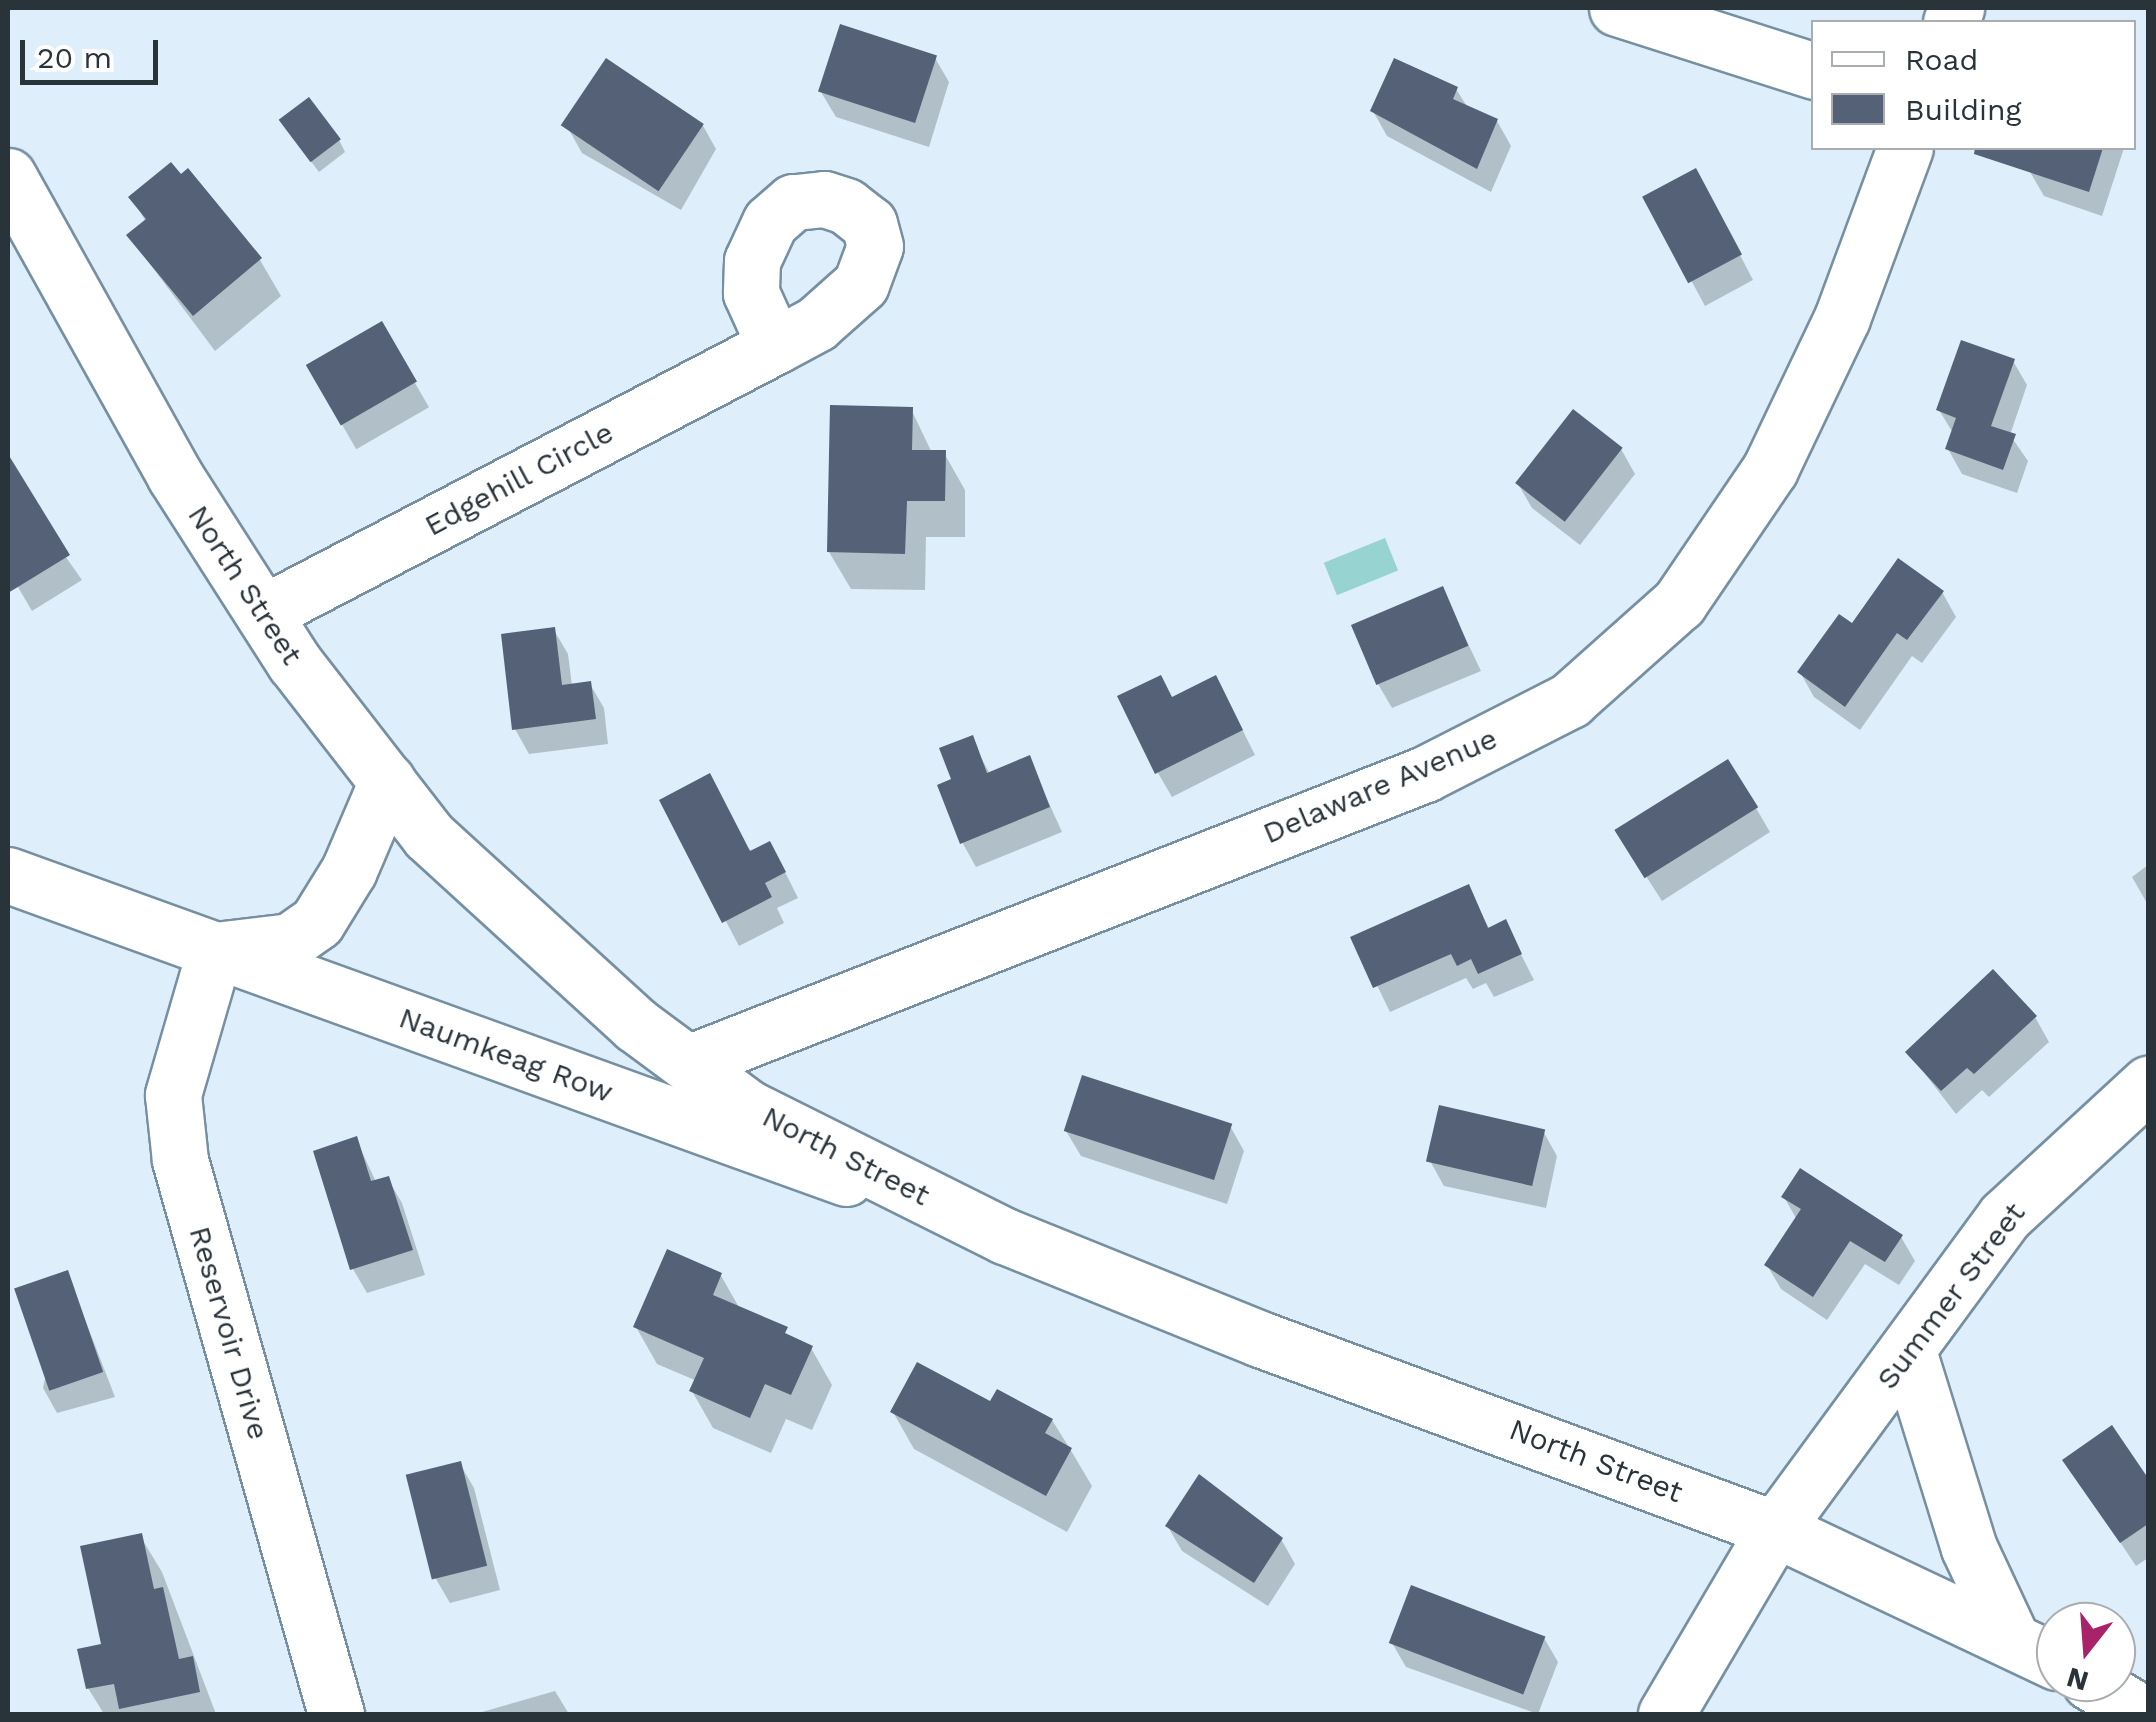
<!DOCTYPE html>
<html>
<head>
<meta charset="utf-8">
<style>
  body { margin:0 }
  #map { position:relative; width:2156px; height:1722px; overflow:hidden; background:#deeffb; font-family:"Work Sans",sans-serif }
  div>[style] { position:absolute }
  .water>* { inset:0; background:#97d3d0; transform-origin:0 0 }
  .shadow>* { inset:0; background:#0003; transform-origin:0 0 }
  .building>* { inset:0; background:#546177; transform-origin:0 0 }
  .roads { filter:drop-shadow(2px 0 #7690a2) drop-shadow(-2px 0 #7690a2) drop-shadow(0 2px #7690a2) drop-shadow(0 -2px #7690a2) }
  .street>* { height:55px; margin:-27.5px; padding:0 27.5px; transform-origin:27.5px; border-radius:27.5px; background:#fff }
  .secondary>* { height:55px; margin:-27.5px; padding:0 27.5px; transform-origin:27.5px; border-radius:27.5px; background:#fff }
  span { translate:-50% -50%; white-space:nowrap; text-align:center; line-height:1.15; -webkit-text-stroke:10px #fff; paint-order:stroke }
  .street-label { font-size:30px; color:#28333a }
  .frame { position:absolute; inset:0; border:10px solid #28333a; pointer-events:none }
  .legend { position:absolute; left:1811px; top:20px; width:325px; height:130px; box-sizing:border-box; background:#fff; border:2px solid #a9adb0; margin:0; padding:12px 18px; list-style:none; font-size:30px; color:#28333a }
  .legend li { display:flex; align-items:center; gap:20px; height:50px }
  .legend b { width:50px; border:2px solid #a9adb0 }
  .north { position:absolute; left:2036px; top:1602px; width:100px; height:100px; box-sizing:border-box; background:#fff; border:2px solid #a9adb0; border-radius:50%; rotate:197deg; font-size:28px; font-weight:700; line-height:40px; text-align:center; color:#28333a }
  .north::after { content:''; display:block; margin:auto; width:35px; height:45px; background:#a9236b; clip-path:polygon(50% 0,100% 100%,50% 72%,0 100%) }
  .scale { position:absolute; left:20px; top:40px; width:138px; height:45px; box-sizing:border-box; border:5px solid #28333a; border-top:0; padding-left:12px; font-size:30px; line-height:35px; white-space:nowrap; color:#28333a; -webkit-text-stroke:8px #fff; paint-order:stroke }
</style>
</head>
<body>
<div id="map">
  <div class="water">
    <i style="left:1385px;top:538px;width:35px;height:66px;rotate:68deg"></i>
  </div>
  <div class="shadow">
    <i style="clip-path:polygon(935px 58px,949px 82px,929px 147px,836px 117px,821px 92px)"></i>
    <i style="clip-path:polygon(606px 62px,702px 124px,716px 149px,681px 210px,582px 153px,568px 128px)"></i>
    <i style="clip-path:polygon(1456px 89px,1468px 108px,1497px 121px,1511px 146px,1491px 192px,1387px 136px,1373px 111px)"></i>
    <i style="clip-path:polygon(289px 132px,339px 140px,345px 152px,319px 172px)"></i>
    <i style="clip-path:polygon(2038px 148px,2124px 148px,2102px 216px,2044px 196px,2030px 172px)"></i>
    <i style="clip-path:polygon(188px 172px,260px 260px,281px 296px,215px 351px,129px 236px,146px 222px,132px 198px)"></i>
    <i style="clip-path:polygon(1709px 195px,1753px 280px,1705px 306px,1646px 197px)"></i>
    <i style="left:381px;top:324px;width:96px;height:84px;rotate:60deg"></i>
    <i style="clip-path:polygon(2013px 361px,2027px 385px,2010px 435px,2028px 461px,2017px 493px,1962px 474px,1948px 449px,1953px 433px,1939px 410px)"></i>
    <i style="clip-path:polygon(911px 409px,932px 453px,944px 453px,965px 490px,965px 537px,926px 537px,925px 590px,851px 589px,829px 552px)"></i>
    <i style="clip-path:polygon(1621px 449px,1635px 474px,1580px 545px,1532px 508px,1518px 484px)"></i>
    <i style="clip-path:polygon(8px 475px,82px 580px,32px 611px,8px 570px)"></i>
    <i style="clip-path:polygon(1442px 589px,1481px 671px,1392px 708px,1378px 684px)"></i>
    <i style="clip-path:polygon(1942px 592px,1956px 617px,1922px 663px,1912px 656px,1860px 730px,1814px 697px,1800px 672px)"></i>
    <i style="clip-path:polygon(554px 630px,568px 654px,572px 686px,590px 684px,604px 708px,608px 744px,529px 754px,515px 729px)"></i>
    <i style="clip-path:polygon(1173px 700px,1229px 703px,1255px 755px,1172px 797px,1158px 773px)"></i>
    <i style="clip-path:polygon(971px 739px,990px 774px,1029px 759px,1062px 832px,976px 867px,962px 842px,954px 781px)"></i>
    <i style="clip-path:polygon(662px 801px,783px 868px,798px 898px,777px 908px,784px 923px,739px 946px)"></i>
    <i style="clip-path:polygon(1756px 808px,1770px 832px,1662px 901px,1633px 856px)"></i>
    <i style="clip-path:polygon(2148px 865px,2148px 905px,2132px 877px)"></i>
    <i style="clip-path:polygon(1468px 887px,1490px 930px,1505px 923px,1534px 980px,1494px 997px,1486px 983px,1473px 989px,1466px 978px,1390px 1012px,1354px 938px)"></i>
    <i style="clip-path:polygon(2035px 1017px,2049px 1042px,1989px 1097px,1982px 1090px,1956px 1114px,1908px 1052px)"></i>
    <i style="clip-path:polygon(1230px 1126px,1244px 1151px,1227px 1204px,1081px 1156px,1066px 1131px)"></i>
    <i style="clip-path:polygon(1543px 1131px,1557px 1156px,1546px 1208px,1444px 1186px,1430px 1161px)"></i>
    <i style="clip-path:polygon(356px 1139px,376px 1182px,388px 1179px,402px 1203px,425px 1275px,367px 1293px,353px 1269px)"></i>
    <i style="clip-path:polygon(1784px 1197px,1901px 1237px,1915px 1261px,1899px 1285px,1865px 1264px,1827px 1320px,1781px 1289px,1767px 1265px,1797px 1220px)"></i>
    <i style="clip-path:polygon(67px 1273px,115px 1397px,57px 1413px,43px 1388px)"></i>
    <i style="clip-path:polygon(720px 1274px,740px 1309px,811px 1348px,832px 1385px,812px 1430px,786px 1419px,771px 1453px,713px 1428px,692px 1391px,697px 1381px,657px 1364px,636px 1327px)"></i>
    <i style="clip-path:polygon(991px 1404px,1052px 1420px,1070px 1449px,1092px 1486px,1067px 1532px,914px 1449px,893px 1412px)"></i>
    <i style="clip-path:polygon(2111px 1429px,2148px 1482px,2148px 1558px,2136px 1566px,2065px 1460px)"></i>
    <i style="clip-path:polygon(460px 1464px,474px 1488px,500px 1590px,450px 1603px,436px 1579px)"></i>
    <i style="clip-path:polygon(1200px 1478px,1281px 1539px,1295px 1564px,1268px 1606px,1182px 1551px,1168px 1527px)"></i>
    <i style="clip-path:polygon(140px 1536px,162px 1572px,216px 1714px,104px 1714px,88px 1688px)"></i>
    <i style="clip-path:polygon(1544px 1638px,1558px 1662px,1538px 1714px,1406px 1667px,1392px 1643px)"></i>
    <i style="clip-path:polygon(555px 1691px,569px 1714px,475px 1714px)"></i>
  </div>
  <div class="building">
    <i style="left:840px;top:24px;width:102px;height:71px;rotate:18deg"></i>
    <i style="left:606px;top:58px;width:118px;height:81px;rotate:34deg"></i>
    <i style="clip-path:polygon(1394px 58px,1458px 87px,1453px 99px,1498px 119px,1477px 169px,1370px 111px)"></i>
    <i style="left:309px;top:97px;width:53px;height:38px;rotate:53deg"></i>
    <i style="clip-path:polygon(1975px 148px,2103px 148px,2089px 192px,1974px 154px)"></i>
    <i style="clip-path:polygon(171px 162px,181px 174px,188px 168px,262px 258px,193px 316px,126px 235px,146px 219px,128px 197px)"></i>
    <i style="left:1696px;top:168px;width:98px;height:61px;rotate:62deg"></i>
    <i style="left:382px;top:321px;width:70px;height:88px;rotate:60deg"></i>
    <i style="clip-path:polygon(1961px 340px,2015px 359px,1991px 426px,2016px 434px,2003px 470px,1945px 449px,1956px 418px,1936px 410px)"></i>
    <i style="clip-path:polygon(830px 405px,913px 407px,912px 450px,946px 450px,945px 501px,907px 501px,905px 554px,827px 552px)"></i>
    <i style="left:1573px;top:409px;width:63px;height:94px;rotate:38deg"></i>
    <i style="clip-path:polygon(8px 454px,70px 555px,8px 593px)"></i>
    <i style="clip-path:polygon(1898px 558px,1944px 591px,1907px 640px,1897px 633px,1845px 707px,1797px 672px,1839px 614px,1852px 623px)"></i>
    <i style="left:1443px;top:586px;width:65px;height:100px;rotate:67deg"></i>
    <i style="clip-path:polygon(555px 627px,562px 685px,591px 681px,596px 719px,512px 730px,501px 634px)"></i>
    <i style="clip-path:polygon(1161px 675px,1172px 697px,1216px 675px,1243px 730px,1155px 774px,1117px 696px)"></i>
    <i style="clip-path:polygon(973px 735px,987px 773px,1030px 755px,1050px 807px,960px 844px,937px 785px,951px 779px,939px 748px)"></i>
    <i style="left:1728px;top:759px;width:57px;height:134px;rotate:58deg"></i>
    <i style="clip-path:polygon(710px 773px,750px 851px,770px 841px,786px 872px,765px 883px,772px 897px,722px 923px,659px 800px)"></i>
    <i style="clip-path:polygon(1469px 884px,1488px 928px,1506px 919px,1522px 954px,1478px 974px,1471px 959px,1457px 966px,1451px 954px,1373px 988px,1350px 937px)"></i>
    <i style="clip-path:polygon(1993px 969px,2037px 1016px,1974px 1074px,1967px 1068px,1941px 1091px,1905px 1052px)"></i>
    <i style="left:1082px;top:1075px;width:158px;height:59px;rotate:18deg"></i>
    <i style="left:1439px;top:1105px;width:109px;height:58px;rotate:13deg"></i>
    <i style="clip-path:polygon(357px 1136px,371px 1181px,389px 1176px,413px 1250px,350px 1270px,313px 1151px)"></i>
    <i style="clip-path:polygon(1800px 1168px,1903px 1235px,1885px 1262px,1850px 1241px,1813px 1297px,1764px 1265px,1801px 1209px,1781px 1197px)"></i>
    <i style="clip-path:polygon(667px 1249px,722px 1273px,713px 1295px,788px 1327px,785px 1333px,813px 1346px,791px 1395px,765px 1384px,750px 1418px,689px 1391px,704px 1358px,633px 1327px)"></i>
    <i style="left:68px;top:1270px;width:108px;height:57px;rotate:71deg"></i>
    <i style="clip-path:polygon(917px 1362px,990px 1401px,997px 1389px,1053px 1419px,1045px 1433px,1072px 1448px,1046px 1496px,890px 1412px)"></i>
    <i style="clip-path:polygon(2112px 1425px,2148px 1478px,2148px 1524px,2120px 1543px,2062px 1460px)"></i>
    <i style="left:461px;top:1461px;width:108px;height:57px;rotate:76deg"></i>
    <i style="clip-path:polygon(1199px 1474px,1283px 1538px,1254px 1583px,1165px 1526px)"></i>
    <i style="clip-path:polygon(142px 1533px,154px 1589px,163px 1587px,179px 1659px,193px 1656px,200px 1692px,119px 1709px,114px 1684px,86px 1689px,77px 1649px,101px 1644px,80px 1546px)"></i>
    <i style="left:1411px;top:1585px;width:144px;height:62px;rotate:21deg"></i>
  </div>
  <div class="roads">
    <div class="street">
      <i style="left:1617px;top:8px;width:207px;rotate:17.7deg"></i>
      <i style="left:1951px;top:22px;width:15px;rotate:-70deg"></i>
      <i style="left:263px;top:613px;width:577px;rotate:-27.54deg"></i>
      <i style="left:775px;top:346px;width:47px;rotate:-28.2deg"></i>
      <i style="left:816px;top:324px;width:60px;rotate:-41.6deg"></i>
      <i style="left:861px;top:284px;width:40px;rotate:-69.8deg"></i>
      <i style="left:875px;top:246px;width:23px;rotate:-105deg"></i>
      <i style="left:869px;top:224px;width:29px;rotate:-142deg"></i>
      <i style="left:846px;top:206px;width:23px;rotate:-162deg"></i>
      <i style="left:824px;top:199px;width:31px;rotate:174deg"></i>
      <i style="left:793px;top:202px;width:30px;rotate:139deg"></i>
      <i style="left:770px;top:222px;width:43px;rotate:114.8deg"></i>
      <i style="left:752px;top:261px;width:32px;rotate:92deg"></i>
      <i style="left:751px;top:293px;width:58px;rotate:65.6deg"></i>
      <i style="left:8px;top:875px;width:891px;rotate:19.88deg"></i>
      <i style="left:215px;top:950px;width:151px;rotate:106.2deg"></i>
      <i style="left:173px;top:1095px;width:65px;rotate:83.9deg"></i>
      <i style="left:180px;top:1160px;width:576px;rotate:74.27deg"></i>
      <i style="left:688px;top:1063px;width:792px;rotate:-21.41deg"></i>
      <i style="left:1425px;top:774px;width:163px;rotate:-27deg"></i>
      <i style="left:1570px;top:700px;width:146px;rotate:-41.7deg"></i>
      <i style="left:1679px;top:603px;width:162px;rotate:-55.8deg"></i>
      <i style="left:1770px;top:469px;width:167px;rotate:-64.5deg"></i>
      <i style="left:1842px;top:318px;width:181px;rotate:-69.7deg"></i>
      <i style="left:1666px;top:1714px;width:215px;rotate:-59.5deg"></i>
    </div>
    <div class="secondary">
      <i style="left:8px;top:176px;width:343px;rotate:60.9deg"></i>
      <i style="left:175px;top:476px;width:221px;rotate:57.4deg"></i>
      <i style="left:294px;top:662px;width:220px;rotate:52.2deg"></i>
      <i style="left:429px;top:836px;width:280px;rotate:42.4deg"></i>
      <i style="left:636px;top:1025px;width:139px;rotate:36.5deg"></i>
      <i style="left:748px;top:1108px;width:287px;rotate:26.5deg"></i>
      <i style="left:1005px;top:1236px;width:275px;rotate:22deg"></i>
      <i style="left:1260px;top:1339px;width:549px;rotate:20.25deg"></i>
      <i style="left:1775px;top:1529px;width:311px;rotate:25.3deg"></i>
      <i style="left:215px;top:950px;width:76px;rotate:-6.8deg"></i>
      <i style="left:290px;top:941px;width:33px;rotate:-35deg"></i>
      <i style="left:317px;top:922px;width:61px;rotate:-58.4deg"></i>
      <i style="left:349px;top:870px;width:97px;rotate:-66.9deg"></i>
      <i style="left:1908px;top:1351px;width:206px;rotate:72.8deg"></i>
      <i style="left:1969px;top:1548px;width:99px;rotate:65deg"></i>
      <i style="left:1775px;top:1529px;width:388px;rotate:-53.7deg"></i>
      <i style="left:2005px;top:1216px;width:195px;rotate:-42.7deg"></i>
      <i style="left:2090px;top:1682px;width:62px;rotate:31.1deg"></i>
    </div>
  </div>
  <div class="street-label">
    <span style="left:519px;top:479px;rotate:-28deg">Edgehill Circle</span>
    <span style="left:245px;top:585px;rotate:57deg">North Street</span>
    <span style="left:1380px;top:786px;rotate:-23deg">Delaware Avenue</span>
    <span style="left:506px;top:1055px;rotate:20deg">Naumkeag Row</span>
    <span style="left:846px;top:1156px;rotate:27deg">North Street</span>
    <span style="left:1951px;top:1296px;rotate:-53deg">Summer Street</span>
    <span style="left:229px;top:1333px;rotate:74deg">Reservoir Drive</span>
    <span style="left:1596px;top:1461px;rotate:21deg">North Street</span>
  </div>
  <div class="frame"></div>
  <ul class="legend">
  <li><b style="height:12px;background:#fff"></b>Road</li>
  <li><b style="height:28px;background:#546177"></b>Building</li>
  </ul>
  <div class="north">N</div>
  <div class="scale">20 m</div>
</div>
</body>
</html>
